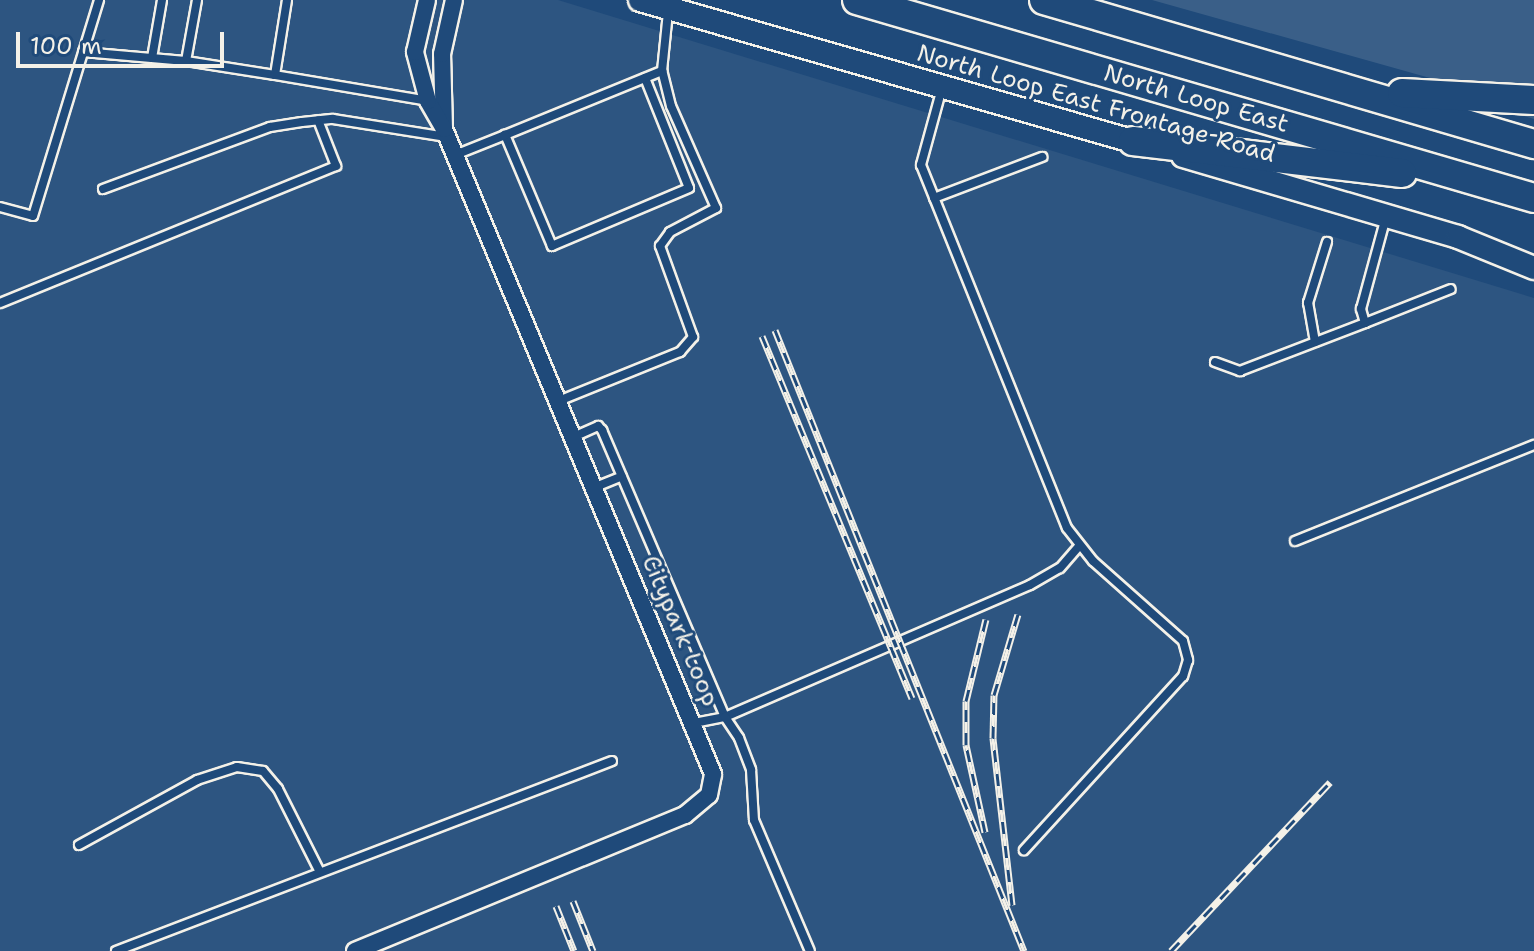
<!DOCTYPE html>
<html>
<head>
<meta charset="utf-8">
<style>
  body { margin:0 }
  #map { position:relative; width:1534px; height:951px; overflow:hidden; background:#1f4a7a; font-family:"Shantell Sans",sans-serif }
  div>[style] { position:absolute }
  .built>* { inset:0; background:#2d5581 }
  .green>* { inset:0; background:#3a5f88 }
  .roads { filter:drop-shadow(2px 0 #f4f1e8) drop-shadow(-2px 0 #f4f1e8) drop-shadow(0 2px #f4f1e8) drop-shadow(0 -2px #f4f1e8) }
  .service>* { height:8px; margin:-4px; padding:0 4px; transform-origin:4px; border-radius:4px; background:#1f4a7a }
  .minor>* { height:16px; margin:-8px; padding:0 8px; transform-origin:8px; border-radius:8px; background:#1f4a7a }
  .secondary>* { height:22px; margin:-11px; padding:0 11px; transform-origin:11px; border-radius:11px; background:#1f4a7a }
  .motorway>* { height:28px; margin:-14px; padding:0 14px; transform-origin:14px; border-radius:14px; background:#1f4a7a }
  .rail>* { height:7px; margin-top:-3.5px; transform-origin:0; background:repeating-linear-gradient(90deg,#1f4a7a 0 12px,#f4f1e8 0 24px); box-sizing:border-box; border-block:2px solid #f4f1e8 }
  span { translate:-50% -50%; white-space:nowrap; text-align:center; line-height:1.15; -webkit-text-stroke:6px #1f4a7a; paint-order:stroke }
  .street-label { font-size:24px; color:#f4f1e8 }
  .scale { position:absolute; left:16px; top:32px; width:208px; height:36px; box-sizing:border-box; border:4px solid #f4f1e8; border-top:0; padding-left:10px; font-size:24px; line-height:28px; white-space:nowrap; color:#f4f1e8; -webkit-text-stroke:6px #1f4a7a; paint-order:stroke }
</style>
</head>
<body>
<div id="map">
  <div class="built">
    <i style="clip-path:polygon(0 0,558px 0,1534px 298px,1534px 951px,0 951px)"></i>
  </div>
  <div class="green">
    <i style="clip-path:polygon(1152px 0,1534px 0,1534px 119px,1487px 105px,1462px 87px)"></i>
  </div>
  <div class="roads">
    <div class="service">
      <i style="left:197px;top:0;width:62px;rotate:100.2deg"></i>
      <i style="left:186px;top:61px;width:90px;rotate:8.9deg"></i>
      <i style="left:287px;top:0;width:76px;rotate:99.1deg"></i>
      <i style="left:275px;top:75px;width:155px;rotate:9.6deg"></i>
      <i style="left:83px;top:52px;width:103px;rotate:5deg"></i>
      <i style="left:152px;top:58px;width:59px;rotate:-80.2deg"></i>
      <i style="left:645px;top:78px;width:118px;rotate:68.2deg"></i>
      <i style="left:689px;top:188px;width:149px;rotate:157.1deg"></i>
      <i style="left:552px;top:246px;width:121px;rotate:-112.9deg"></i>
      <i style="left:505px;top:135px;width:170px;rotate:-22.2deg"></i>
      <i style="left:942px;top:88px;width:80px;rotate:105.3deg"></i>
      <i style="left:921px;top:165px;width:391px;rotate:68.1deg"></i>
      <i style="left:1067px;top:528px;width:42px;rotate:51.8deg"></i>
      <i style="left:1093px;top:561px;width:120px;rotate:41.6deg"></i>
      <i style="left:1183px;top:641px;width:20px;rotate:75deg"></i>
      <i style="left:1188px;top:660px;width:17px;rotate:107deg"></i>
      <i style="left:1183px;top:676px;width:236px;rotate:132.4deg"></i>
      <i style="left:455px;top:155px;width:54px;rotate:-21.8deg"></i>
      <i style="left:103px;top:189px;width:178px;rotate:-20.4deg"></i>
      <i style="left:270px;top:127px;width:32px;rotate:-9deg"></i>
      <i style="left:302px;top:122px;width:31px;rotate:-6deg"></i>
      <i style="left:333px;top:119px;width:115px;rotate:9deg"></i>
      <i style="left:934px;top:198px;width:116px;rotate:-20.8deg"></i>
      <i style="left:0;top:207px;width:34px;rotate:15deg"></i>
      <i style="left:33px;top:216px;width:226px;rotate:-73deg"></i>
      <i style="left:0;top:303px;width:363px;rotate:-22.2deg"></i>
      <i style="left:336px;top:166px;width:49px;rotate:-111.4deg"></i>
      <i style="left:1365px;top:323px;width:92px;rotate:-21.6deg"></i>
      <i style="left:1315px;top:342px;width:40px;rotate:-100deg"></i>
      <i style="left:1308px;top:303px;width:64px;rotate:-72.7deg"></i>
      <i style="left:1215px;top:362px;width:27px;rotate:20deg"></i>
      <i style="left:1240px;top:371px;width:134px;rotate:-21deg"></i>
      <i style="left:1365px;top:323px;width:15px;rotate:-106deg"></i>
      <i style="left:1361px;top:309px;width:95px;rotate:-74.8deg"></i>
      <i style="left:556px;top:402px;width:134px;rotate:-22deg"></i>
      <i style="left:680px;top:352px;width:20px;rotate:-49deg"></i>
      <i style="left:693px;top:337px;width:97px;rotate:-109.9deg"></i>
      <i style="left:660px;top:246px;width:17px;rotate:-54deg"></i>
      <i style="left:670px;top:232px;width:52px;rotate:-27.6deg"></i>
      <i style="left:716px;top:208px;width:111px;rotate:-113.8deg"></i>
      <i style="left:671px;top:106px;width:36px;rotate:-104deg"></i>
      <i style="left:662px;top:71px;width:59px;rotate:-84.2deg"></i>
      <i style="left:571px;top:438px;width:30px;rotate:-24deg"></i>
      <i style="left:598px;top:426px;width:6px;rotate:45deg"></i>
      <i style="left:602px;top:430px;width:312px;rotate:66.8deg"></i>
      <i style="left:725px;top:717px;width:332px;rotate:-23.4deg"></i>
      <i style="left:1030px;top:585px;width:34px;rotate:-30deg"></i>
      <i style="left:1060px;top:568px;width:29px;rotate:-49deg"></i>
      <i style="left:593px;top:488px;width:31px;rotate:-22deg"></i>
      <i style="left:1295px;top:541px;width:258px;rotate:-21.9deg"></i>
      <i style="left:694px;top:723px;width:32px;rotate:-11deg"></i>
      <i style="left:725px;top:717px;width:25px;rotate:56deg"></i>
      <i style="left:739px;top:738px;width:34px;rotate:69deg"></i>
      <i style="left:751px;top:770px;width:50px;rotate:86.6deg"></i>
      <i style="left:754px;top:820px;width:142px;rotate:66.9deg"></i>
      <i style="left:79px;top:845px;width:135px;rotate:-28.8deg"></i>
      <i style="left:197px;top:780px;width:42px;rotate:-18deg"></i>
      <i style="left:237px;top:767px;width:26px;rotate:9deg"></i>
      <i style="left:263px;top:771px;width:23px;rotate:50deg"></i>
      <i style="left:278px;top:789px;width:93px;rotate:63.2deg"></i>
      <i style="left:116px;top:951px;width:531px;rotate:-20.96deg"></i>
    </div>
    <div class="minor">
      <i style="left:444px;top:129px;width:75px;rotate:-91.5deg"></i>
      <i style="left:442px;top:54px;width:55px;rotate:-77.5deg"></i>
      <i style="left:355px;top:951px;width:357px;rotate:-22.4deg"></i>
      <i style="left:685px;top:815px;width:31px;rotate:-40deg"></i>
      <i style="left:709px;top:795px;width:21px;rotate:-79deg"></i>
      <i style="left:713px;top:774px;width:699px;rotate:-112.64deg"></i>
      <i style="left:444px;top:129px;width:32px;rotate:-120deg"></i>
      <i style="left:428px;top:101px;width:51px;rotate:-104.9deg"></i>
      <i style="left:415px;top:52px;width:53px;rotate:-77deg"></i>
    </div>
    <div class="secondary">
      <i style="left:640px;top:0;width:526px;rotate:15.99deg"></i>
      <i style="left:1183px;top:156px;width:287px;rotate:16.4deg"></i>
      <i style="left:1458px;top:237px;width:82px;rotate:22.2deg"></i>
    </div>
    <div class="motorway">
      <i style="left:857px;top:0;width:705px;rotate:16.3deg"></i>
      <i style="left:1044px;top:0;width:511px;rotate:16.38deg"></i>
      <i style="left:1402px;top:93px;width:132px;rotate:3deg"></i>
      <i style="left:1133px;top:141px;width:271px;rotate:6.8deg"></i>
    </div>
  </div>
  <div class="rail">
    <i style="left:775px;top:330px;width:669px;rotate:68.15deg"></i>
    <i style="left:762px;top:336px;width:392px;rotate:67.5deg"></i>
    <i style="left:985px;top:832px;width:89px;rotate:-102.3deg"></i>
    <i style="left:966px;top:745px;width:44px;rotate:-90deg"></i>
    <i style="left:966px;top:701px;width:84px;rotate:-76.3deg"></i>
    <i style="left:573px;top:901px;width:54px;rotate:68.2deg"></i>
    <i style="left:1012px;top:905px;width:168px;rotate:-96.5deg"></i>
    <i style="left:993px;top:738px;width:43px;rotate:-88.7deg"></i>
    <i style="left:994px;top:695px;width:84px;rotate:-73.5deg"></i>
    <i style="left:556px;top:906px;width:48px;rotate:68.2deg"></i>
    <i style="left:1171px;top:951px;width:232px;rotate:-46.7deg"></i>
  </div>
  <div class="street-label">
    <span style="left:1196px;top:99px;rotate:16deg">North Loop East</span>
    <span style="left:1096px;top:104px;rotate:16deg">North Loop East Frontage Road</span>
    <span style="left:680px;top:631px;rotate:67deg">Citypark Loop</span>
  </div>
  <div class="scale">100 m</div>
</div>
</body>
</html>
